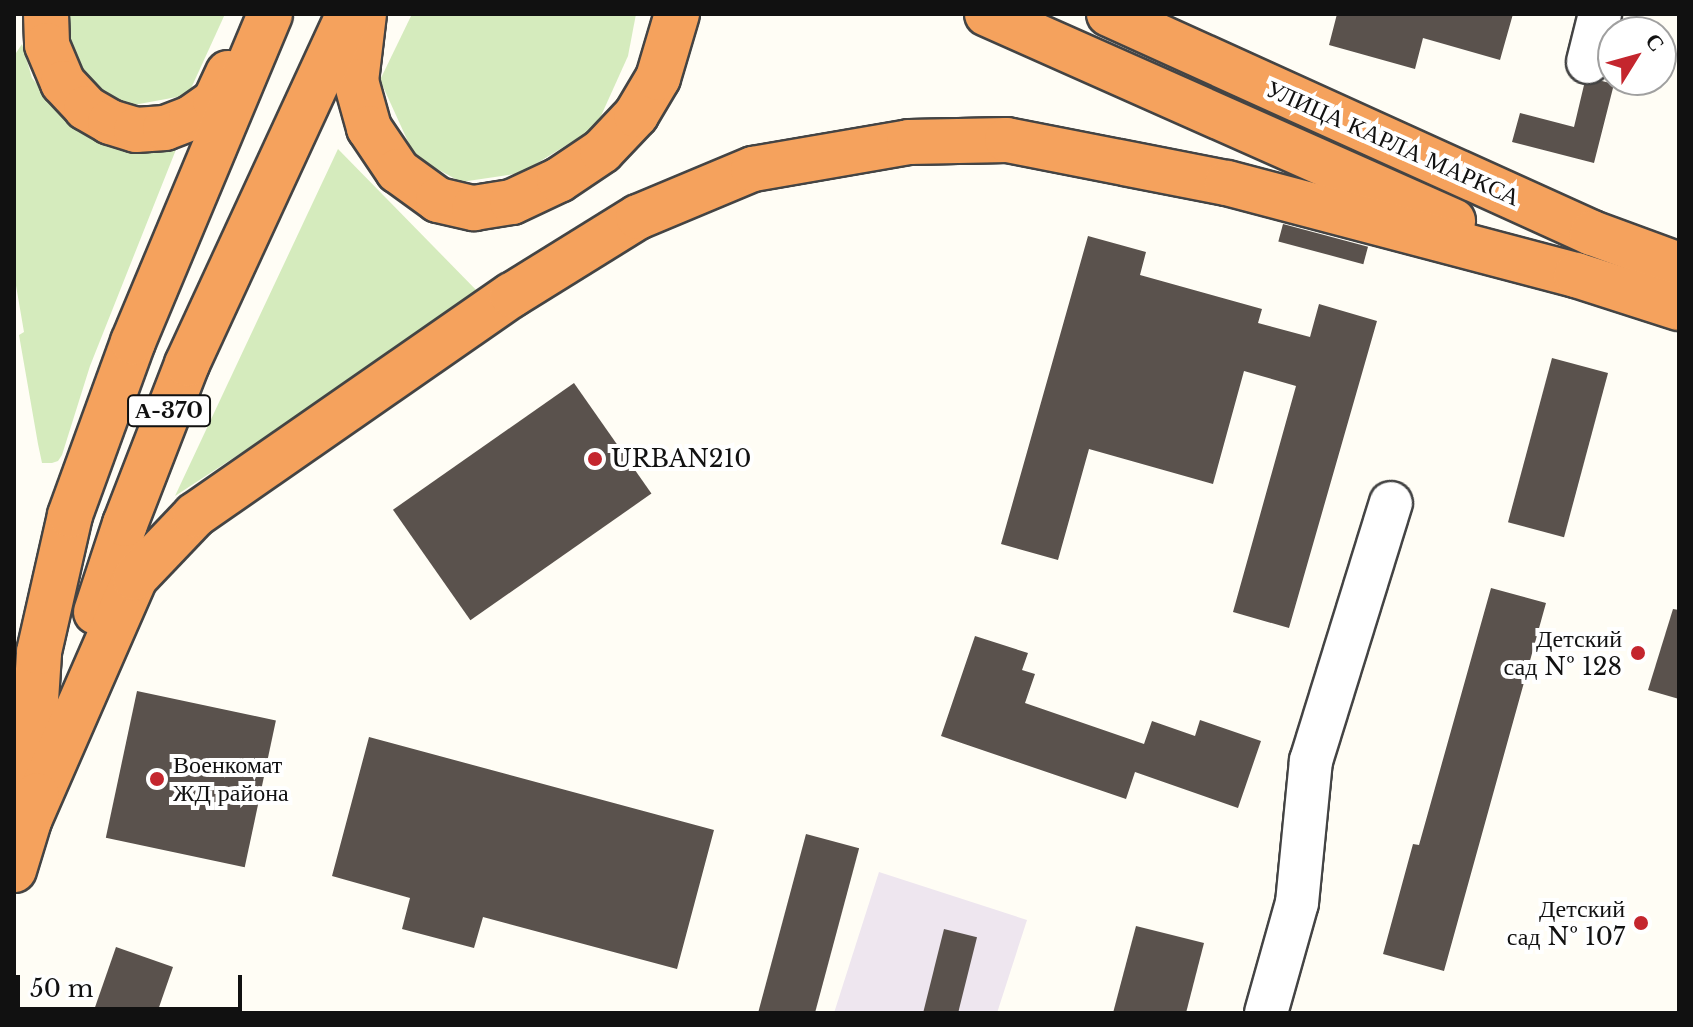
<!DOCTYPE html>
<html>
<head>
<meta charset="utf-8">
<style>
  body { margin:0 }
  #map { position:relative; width:1693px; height:1027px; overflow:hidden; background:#fffdf5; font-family:"Libre Baskerville",serif }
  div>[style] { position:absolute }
  .industrial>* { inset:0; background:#eee6ef }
  .green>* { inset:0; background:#d5ebbd }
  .building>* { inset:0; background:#5a524d; transform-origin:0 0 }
  .roads { filter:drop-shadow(2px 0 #444) drop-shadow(-2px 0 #444) drop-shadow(0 2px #444) drop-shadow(0 -2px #444) }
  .minor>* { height:42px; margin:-21px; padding:0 21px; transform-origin:21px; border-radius:21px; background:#fff }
  .highway>* { height:44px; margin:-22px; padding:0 22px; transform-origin:22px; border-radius:22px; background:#f5a25d }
  .dots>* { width:22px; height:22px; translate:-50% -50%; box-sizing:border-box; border:4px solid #fff; border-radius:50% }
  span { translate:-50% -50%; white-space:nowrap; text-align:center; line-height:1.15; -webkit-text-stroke:8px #fff; paint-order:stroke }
  .shield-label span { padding:2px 6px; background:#fff; border:2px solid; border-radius:6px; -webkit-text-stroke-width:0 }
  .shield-label { font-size:22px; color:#111; font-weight:700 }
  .street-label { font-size:24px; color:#111 }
  .poi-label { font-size:24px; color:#111 }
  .left { translate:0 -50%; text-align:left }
  .right { translate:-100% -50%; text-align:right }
  .frame { position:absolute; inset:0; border:16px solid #111; pointer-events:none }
  .north { position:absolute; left:1597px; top:16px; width:80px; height:80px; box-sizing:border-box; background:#fff; border:2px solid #a0a0a0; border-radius:50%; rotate:53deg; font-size:22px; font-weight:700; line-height:32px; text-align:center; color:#111 }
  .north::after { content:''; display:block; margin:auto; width:28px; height:36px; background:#c4262e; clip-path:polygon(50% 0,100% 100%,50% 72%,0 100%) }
  .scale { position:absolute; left:16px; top:975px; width:226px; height:36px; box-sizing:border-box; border:4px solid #111; border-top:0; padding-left:10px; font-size:24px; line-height:28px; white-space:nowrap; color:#111; -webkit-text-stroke:6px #fff; paint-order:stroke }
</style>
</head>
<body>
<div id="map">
  <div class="industrial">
    <i style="clip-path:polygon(879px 872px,1027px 920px,997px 1013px,834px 1013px)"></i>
  </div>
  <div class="green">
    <i style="clip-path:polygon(65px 14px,225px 14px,188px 95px,128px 106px,88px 80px,64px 25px)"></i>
    <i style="clip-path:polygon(412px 14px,636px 14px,628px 56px,596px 127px,521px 173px,461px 182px,415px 157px,380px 80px)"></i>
    <i style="clip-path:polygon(22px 44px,32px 78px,71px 126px,117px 147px,179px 142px,90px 366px,62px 455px,58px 461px,52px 463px,42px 463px,38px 444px,19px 335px,24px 332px,14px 274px,14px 56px)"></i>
    <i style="clip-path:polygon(338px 149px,482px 296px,175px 496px)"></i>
  </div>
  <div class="building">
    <i style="clip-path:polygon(1337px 14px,1513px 14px,1500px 60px,1423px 38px,1415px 69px,1329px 45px)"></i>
    <i style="clip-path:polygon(1602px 81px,1614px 84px,1594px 163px,1512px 142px,1520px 113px,1574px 127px,1584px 85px)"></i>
    <i style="left:1283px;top:224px;width:88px;height:18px;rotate:15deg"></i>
    <i style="clip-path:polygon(1088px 236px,1146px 252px,1140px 275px,1262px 309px,1258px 323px,1310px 337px,1319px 304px,1377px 321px,1289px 628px,1233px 612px,1296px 386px,1244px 371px,1213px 484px,1089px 449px,1058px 560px,1001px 544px)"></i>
    <i style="left:1552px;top:358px;width:58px;height:170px;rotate:15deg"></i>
    <i style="left:574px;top:383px;width:135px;height:221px;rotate:55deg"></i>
    <i style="clip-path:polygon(1491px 588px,1546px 603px,1444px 971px,1383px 954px,1413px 844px,1419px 845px)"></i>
    <i style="clip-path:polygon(1673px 609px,1679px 610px,1679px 699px,1648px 690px)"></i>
    <i style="clip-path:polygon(975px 636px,1028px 653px,1022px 670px,1035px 674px,1025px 703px,1144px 744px,1152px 721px,1195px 736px,1200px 720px,1261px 741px,1238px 808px,1135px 772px,1126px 799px,941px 736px)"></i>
    <i style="left:137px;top:691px;width:142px;height:150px;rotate:12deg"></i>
    <i style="clip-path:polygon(369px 737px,714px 830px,677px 969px,483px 917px,474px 948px,402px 929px,410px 898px,332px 876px)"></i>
    <i style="left:806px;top:834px;width:55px;height:185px;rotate:15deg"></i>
    <i style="clip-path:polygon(1136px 926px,1204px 943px,1186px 1013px,1113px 1013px)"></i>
    <i style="left:944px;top:929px;width:34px;height:86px;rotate:14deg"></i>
    <i style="clip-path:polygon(116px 947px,173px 967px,157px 1013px,93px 1013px)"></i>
  </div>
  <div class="roads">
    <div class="minor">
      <i style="left:1588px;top:62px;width:49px;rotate:-76deg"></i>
      <i style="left:1266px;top:1013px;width:114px;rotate:-74.3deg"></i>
      <i style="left:1297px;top:903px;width:143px;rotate:-84.4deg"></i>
      <i style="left:1311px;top:761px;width:270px;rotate:-72.8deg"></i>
    </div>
    <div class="highway">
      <i style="left:46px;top:14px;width:31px;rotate:88deg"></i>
      <i style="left:47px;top:45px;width:41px;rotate:67.2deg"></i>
      <i style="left:63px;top:83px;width:34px;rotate:47deg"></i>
      <i style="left:86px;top:108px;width:28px;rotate:30deg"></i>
      <i style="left:110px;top:122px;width:27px;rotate:17deg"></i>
      <i style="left:136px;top:130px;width:29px;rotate:-4deg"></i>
      <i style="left:165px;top:128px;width:28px;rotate:-21deg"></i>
      <i style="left:191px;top:118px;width:29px;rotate:-35deg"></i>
      <i style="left:215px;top:101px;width:31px;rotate:-65deg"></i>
      <i style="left:364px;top:14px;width:67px;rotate:96.8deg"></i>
      <i style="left:356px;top:81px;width:49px;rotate:74.5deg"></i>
      <i style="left:369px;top:128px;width:52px;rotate:56deg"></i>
      <i style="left:398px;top:171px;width:49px;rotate:35.9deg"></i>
      <i style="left:438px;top:200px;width:37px;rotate:13deg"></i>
      <i style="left:474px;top:208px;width:38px;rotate:-9deg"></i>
      <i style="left:512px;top:202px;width:52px;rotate:-25.1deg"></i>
      <i style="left:559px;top:180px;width:52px;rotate:-34deg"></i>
      <i style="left:602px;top:151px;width:50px;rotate:-46.6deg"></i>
      <i style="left:636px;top:115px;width:43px;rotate:-59.3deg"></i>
      <i style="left:658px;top:78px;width:67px;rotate:-73.5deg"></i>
      <i style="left:987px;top:14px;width:510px;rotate:23.95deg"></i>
      <i style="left:1109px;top:14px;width:530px;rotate:24.39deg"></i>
      <i style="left:1592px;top:233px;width:93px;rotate:20.2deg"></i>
      <i style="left:96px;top:612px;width:93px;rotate:-71.8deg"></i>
      <i style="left:125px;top:524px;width:172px;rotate:-68.8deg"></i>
      <i style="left:187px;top:364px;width:386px;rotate:-65.2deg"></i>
      <i style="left:30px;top:793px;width:141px;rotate:-86.3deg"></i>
      <i style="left:39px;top:652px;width:140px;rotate:-77.2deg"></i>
      <i style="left:70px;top:515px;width:184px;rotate:-70deg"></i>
      <i style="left:133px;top:342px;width:355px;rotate:-67.3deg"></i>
      <i style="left:28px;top:823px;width:267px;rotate:-66.4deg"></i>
      <i style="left:135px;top:578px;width:87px;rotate:-46.4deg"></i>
      <i style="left:195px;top:515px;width:386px;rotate:-34.8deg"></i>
      <i style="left:512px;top:295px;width:148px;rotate:-31.8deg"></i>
      <i style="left:638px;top:217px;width:125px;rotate:-22.7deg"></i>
      <i style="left:753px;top:169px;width:158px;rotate:-9.8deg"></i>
      <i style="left:909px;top:142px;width:98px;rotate:-1.2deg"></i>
      <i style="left:1007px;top:140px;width:224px;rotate:11.1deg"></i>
      <i style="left:1227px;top:183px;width:361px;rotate:14.8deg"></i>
      <i style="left:1576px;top:275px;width:108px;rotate:17.8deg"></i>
      <i style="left:14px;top:870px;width:78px;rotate:-73deg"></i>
    </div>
  </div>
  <div class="dots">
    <i style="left:595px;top:459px;background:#c4262e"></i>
    <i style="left:1638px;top:653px;background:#c4262e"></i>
    <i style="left:157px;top:779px;background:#c4262e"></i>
    <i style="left:1641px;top:923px;background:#c4262e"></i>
  </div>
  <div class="shield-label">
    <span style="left:169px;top:411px">А-370</span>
  </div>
  <div class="street-label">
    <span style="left:1393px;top:143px;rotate:24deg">УЛИЦА КАРЛА МАРКСА</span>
  </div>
  <div class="poi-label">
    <span class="left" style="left:611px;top:459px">URBAN210</span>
    <span class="right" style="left:1622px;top:653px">Детский<br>сад № 128</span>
    <span class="left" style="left:173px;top:779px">Военкомат<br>ЖД района</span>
    <span class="right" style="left:1625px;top:923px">Детский<br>сад № 107</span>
  </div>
  <div class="frame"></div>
  <div class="north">С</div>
  <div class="scale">50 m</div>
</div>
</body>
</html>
